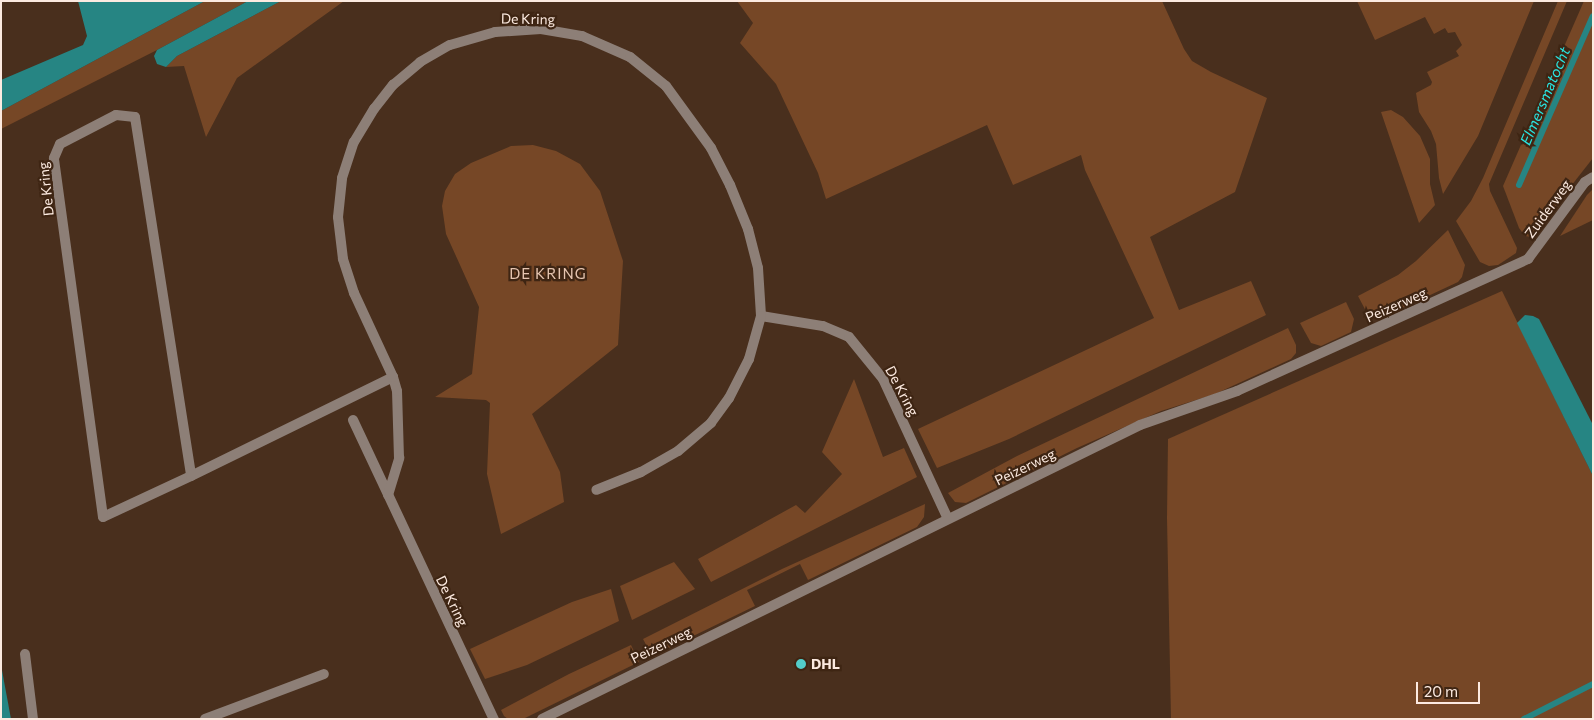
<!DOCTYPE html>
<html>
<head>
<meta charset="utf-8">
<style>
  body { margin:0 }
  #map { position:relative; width:1594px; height:720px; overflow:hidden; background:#492f1d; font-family:Commissioner,sans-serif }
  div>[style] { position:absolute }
  .green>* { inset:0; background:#764726 }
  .water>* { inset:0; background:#268583 }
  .stream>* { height:6px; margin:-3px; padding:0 3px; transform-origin:3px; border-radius:3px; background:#268583 }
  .minor>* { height:10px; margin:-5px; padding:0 5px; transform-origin:5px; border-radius:5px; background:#8d7f77 }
  .dots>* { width:14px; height:14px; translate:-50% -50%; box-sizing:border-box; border:2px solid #3e2513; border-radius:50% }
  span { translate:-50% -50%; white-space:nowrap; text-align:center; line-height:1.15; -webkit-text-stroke:4.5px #3e2513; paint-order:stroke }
  .street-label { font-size:14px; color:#fceae0 }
  .poi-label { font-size:14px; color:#fceae0; font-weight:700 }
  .left { translate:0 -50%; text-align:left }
  .water-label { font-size:15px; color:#29e4e1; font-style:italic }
  .neighbourhood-label { font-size:15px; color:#e6c5b0; letter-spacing:1px }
  .frame { position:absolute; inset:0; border:2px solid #fceae0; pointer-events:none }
  .scale { position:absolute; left:1416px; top:682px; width:64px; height:22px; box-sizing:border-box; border:2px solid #fceae0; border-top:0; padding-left:6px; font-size:15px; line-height:18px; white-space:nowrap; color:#fceae0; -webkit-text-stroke:4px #3e2513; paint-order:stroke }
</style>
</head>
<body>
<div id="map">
  <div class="green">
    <i style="clip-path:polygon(205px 1px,248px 1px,157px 50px,1px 129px,1px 111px)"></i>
    <i style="clip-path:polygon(281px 1px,344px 1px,237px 78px,206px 137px,184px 66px,166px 67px,177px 56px)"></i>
    <i style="clip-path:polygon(737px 1px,1162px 1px,1184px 49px,1192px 61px,1211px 72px,1267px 98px,1235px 192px,1150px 237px,1179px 310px,1251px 281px,1266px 315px,1009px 439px,937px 468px,918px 429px,1154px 318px,1085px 170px,1081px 155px,1013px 185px,987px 125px,826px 199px,818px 173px,776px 84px,740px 43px,753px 23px)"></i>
    <i style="clip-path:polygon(1357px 1px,1534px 1px,1478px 136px,1443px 194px,1439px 178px,1436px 144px,1431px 131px,1419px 112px,1416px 93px,1431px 85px,1432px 82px,1427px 72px,1459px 56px,1456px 51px,1462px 45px,1455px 32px,1448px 33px,1445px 28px,1434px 34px,1425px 17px,1375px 40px)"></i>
    <i style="clip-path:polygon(1558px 1px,1567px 1px,1489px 184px,1490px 191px,1517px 248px,1516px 253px,1498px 265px,1489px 266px,1480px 262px,1456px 221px,1471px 201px,1483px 178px)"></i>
    <i style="clip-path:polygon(1584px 1px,1593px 1px,1593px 158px,1531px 237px,1525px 236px,1519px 228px,1503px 186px)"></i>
    <i style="clip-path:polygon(1391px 110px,1403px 117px,1420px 136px,1430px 159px,1430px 184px,1435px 205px,1419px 223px,1381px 112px)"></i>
    <i style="clip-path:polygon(533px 145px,556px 151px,580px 164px,600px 191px,623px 261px,618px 345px,532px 414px,560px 472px,564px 502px,501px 534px,487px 474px,490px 403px,486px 400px,435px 397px,472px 374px,479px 307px,446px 234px,442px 206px,445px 191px,455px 174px,471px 163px,511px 146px)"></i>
    <i style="clip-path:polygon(1593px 189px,1593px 220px,1560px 236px,1587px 195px)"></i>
    <i style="clip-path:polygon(1448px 230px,1465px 265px,1462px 277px,1458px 282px,1379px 319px,1368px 315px,1358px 296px,1398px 275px,1416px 261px)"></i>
    <i style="clip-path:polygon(1502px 291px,1593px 476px,1593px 719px,1171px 719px,1167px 518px,1168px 439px)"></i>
    <i style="clip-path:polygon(1346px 302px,1354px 319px,1351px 332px,1321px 346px,1311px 343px,1300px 323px)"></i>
    <i style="clip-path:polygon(1288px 328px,1296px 345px,1296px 353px,1291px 359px,1215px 394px,1161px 411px,1077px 448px,966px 503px,955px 502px,948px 493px,1017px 456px)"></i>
    <i style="clip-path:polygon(854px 379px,883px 457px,904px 448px,917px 477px,711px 582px,698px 559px,796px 505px,805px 513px,842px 474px,822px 452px)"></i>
    <i style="clip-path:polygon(925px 504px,924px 517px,917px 527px,808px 580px,800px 564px,747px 590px,755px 606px,652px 656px,643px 639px,782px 569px)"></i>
    <i style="clip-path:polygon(674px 562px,695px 589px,632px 620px,620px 586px)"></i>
    <i style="clip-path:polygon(611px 589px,619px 621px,527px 665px,485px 679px,470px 649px,572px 602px)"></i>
    <i style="clip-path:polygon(631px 645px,639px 662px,523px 719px,508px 719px,504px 716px,501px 710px,569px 674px)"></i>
  </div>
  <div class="water">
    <i style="clip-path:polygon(78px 1px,205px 1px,1px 111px,1px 80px,83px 45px,87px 36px)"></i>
    <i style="clip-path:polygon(248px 1px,281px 1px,177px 56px,166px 67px,157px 64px,154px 56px,157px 50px)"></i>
    <i style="clip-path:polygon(1525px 315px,1533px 316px,1539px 319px,1593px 425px,1593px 476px,1517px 323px)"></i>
    <i style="clip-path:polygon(1px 665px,11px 719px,1px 719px)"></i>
  </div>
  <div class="stream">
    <i style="left:1519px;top:185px;width:184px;rotate:-66.4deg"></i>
    <i style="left:1524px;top:719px;width:77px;rotate:-26.9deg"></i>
  </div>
  <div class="minor">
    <i style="left:116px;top:115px;width:19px;rotate:6deg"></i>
    <i style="left:135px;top:117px;width:363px;rotate:81.1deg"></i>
    <i style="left:191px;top:476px;width:97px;rotate:155deg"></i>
    <i style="left:103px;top:517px;width:362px;rotate:-97.8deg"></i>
    <i style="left:54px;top:158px;width:15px;rotate:-67deg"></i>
    <i style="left:60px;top:144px;width:63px;rotate:-27.4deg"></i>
    <i style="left:761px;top:316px;width:63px;rotate:9.2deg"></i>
    <i style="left:823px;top:326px;width:28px;rotate:23deg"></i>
    <i style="left:849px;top:337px;width:54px;rotate:51deg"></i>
    <i style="left:883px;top:379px;width:154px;rotate:65.1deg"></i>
    <i style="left:353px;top:420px;width:331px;rotate:64.8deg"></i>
    <i style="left:191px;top:476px;width:225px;rotate:-26.1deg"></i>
    <i style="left:388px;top:495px;width:39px;rotate:-73deg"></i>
    <i style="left:399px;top:458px;width:67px;rotate:-91.7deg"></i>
    <i style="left:397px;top:391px;width:15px;rotate:-106deg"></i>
    <i style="left:393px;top:377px;width:93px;rotate:-114.9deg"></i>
    <i style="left:354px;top:293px;width:36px;rotate:-108deg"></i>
    <i style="left:343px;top:259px;width:42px;rotate:-96.8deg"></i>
    <i style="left:338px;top:217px;width:39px;rotate:-84deg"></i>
    <i style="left:342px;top:178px;width:38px;rotate:-72deg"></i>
    <i style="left:354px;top:142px;width:39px;rotate:-59deg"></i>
    <i style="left:374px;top:109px;width:31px;rotate:-52deg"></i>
    <i style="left:393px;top:85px;width:35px;rotate:-40deg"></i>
    <i style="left:420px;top:62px;width:34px;rotate:-30deg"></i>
    <i style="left:450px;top:45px;width:47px;rotate:-16.1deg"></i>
    <i style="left:495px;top:32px;width:46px;rotate:-3.7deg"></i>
    <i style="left:541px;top:29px;width:42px;rotate:9.7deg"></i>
    <i style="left:582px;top:36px;width:52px;rotate:23.6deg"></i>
    <i style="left:630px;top:57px;width:46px;rotate:38.9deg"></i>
    <i style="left:666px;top:86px;width:77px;rotate:54deg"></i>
    <i style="left:711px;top:148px;width:42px;rotate:62.8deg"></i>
    <i style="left:730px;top:185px;width:48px;rotate:67.8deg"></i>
    <i style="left:748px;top:229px;width:40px;rotate:75.6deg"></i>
    <i style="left:758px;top:268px;width:48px;rotate:86.4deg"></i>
    <i style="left:761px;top:316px;width:45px;rotate:105.6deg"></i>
    <i style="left:749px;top:359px;width:44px;rotate:117.1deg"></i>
    <i style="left:729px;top:398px;width:31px;rotate:126deg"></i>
    <i style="left:711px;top:423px;width:43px;rotate:139.7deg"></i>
    <i style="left:678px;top:451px;width:43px;rotate:150.4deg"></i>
    <i style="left:641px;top:472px;width:48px;rotate:158.2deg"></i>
    <i style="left:25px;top:654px;width:65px;rotate:83deg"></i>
    <i style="left:205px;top:719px;width:127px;rotate:-20.7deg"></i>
    <i style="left:542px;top:719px;width:666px;rotate:-26.18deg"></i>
    <i style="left:1140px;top:425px;width:103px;rotate:-19.3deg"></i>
    <i style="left:1237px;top:391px;width:320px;rotate:-24.4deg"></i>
    <i style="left:1528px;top:259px;width:96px;rotate:-53.5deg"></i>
    <i style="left:1585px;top:182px;width:9px;rotate:-32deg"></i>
  </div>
  <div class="dots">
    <i style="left:801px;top:664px;background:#53cdca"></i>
  </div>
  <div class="street-label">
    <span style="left:528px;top:19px;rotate:1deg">De Kring</span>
    <span style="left:46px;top:189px;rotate:-96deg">De Kring</span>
    <span style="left:1548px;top:209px;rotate:-54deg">Zuiderweg</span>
    <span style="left:1396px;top:305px;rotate:-24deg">Peizerweg</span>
    <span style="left:902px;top:391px;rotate:62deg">De Kring</span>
    <span style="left:1025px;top:467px;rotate:-26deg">Peizerweg</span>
    <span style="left:452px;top:601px;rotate:64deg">De Kring</span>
    <span style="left:661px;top:645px;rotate:-26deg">Peizerweg</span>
  </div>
  <div class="poi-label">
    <span class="left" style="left:811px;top:664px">DHL</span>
  </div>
  <div class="water-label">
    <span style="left:1545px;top:96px;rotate:-67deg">Elmersmatocht</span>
  </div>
  <div class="neighbourhood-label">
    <span style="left:548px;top:274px">DE KRING</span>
  </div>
  <div class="frame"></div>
  <div class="scale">20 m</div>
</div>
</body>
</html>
